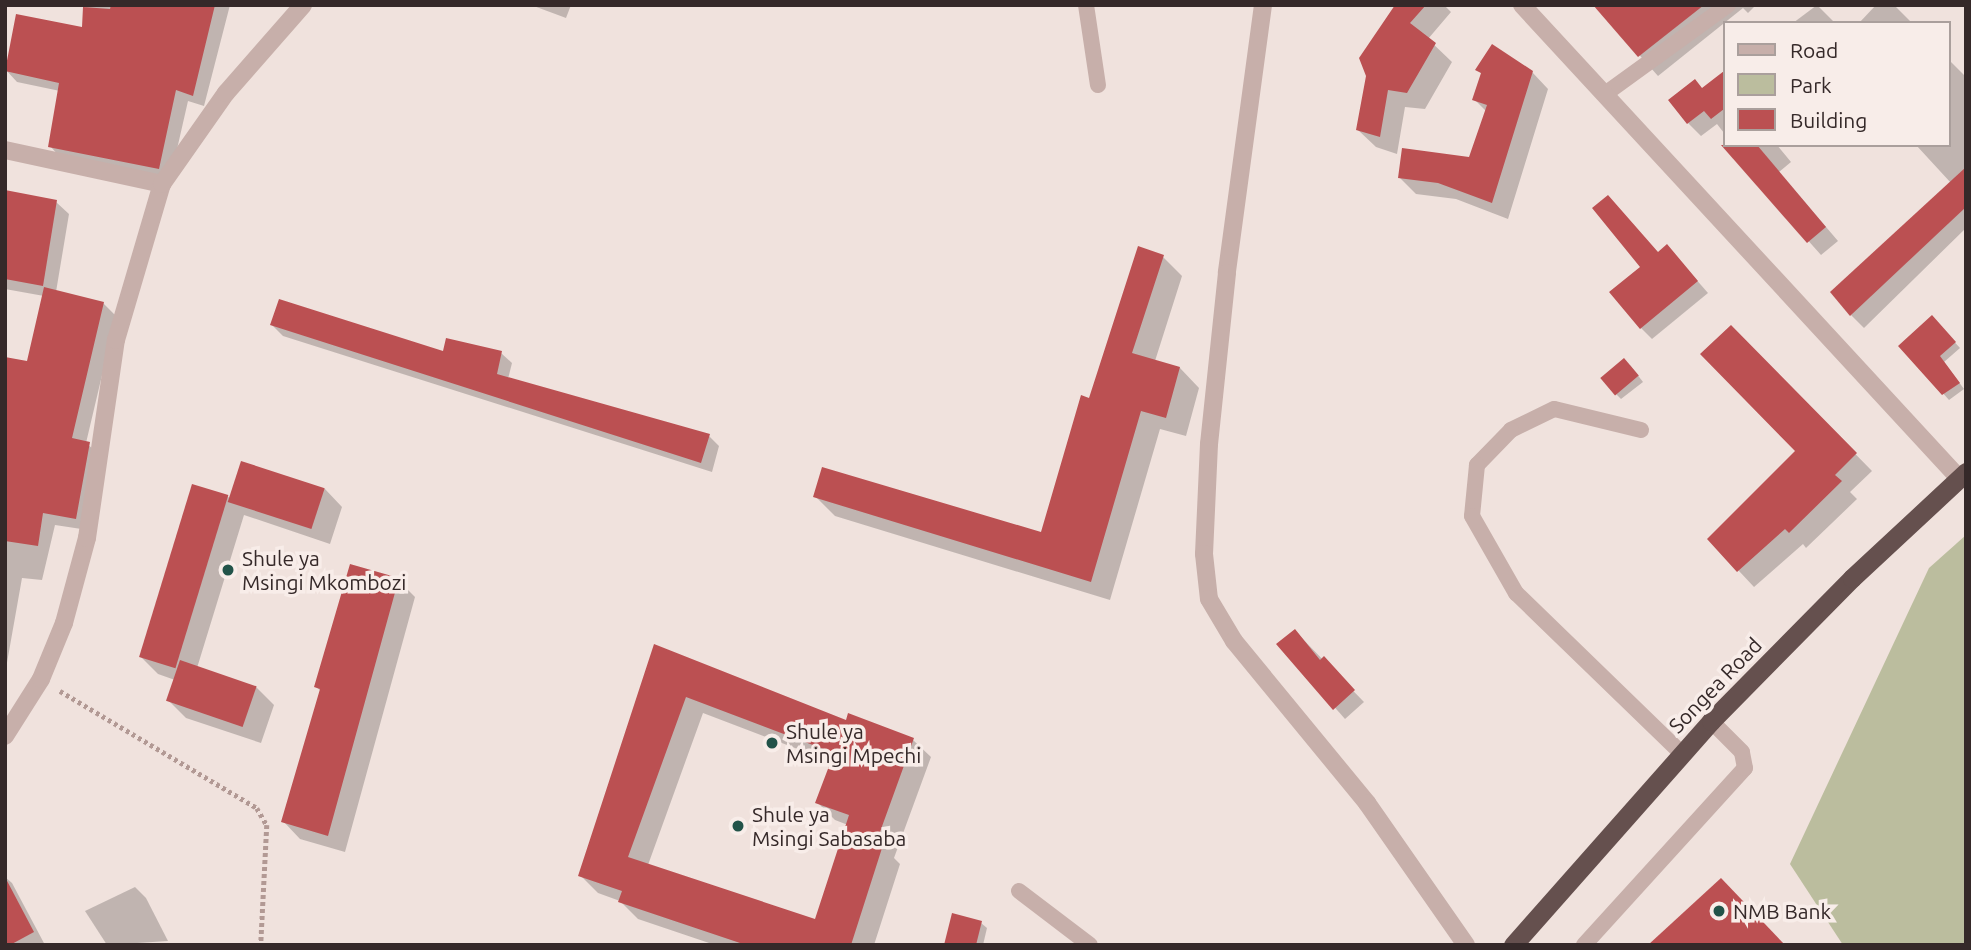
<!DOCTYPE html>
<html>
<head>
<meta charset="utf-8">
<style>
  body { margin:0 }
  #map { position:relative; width:1971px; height:950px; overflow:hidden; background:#f0e2dd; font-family:Ubuntu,sans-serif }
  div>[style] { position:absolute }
  .green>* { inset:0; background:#bbbd9e }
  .shadow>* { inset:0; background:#0003 }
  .building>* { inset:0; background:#bb5052; transform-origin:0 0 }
  .path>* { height:4.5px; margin-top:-2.25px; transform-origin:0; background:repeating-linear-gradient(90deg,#b29994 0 3.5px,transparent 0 7px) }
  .service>* { height:16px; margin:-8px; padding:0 8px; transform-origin:8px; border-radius:8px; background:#c7afaa }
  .minor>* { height:18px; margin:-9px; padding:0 9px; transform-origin:9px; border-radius:9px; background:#c7afaa }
  .trunk>* { height:19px; margin:-9.5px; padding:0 9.5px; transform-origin:9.5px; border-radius:9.5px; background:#65504e }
  .dots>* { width:19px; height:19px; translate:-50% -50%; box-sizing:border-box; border:4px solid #f8ede9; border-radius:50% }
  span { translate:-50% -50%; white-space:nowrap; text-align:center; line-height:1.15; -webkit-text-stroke:7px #f8ede9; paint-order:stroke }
  .poi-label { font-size:21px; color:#352929 }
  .left { translate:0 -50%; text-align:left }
  .street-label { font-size:21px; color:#352929 }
  .frame { position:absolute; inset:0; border:7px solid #352929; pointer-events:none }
  .legend { position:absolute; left:1723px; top:21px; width:228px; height:126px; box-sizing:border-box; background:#f8ede9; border:2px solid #aa9f9c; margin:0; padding:9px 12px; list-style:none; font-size:21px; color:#352929 }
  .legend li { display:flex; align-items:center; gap:14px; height:35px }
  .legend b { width:35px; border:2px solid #aa9f9c }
</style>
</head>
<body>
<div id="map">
  <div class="green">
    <i style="clip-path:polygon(1966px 535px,1966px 945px,1843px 945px,1790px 864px,1929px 568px)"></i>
  </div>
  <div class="shadow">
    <i style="clip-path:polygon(86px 5px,230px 5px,204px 106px,188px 101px,170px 180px,61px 158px,50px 146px,60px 91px,17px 82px,6px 70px,83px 30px)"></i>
    <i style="clip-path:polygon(531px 5px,571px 5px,566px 18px)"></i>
    <i style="clip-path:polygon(1397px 5px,1444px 5px,1451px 12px,1428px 39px,1452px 62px,1425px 109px,1405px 107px,1397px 154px,1376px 147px,1358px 130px)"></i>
    <i style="clip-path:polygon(1595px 5px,1756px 5px,1748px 13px,1743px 8px,1658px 76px)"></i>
    <i style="clip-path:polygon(1817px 5px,1835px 23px,1793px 23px)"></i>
    <i style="clip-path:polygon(1876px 5px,1894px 5px,1912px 23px,1859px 23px)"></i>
    <i style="clip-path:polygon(1948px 59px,1966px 77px,1966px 228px,1864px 328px,1851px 315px,1951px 183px,1916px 145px,1948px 145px)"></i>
    <i style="clip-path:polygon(1478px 70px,1532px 72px,1548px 89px,1508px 219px,1456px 199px,1416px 194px,1400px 178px,1470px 159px,1487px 112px,1474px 99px,1483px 75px)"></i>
    <i style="clip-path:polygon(1724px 73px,1724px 133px,1717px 124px,1701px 136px,1688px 123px,1703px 89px)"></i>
    <i style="clip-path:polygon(1734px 145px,1777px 145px,1791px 162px,1779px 172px,1838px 241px,1821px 255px,1731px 154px)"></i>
    <i style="clip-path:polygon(5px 192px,56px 202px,69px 214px,56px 292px,103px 303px,116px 316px,86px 443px,101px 456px,88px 530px,55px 525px,42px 580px,22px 578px,5px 674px,5px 358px,29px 363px,44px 296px,5px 289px)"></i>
    <i style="clip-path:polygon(1667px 246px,1708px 293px,1652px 339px,1641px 328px,1642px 267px)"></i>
    <i style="clip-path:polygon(1163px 257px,1182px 276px,1155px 361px,1180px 368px,1199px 388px,1186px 436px,1160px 429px,1110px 600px,835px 516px,815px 496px,1042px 534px,1090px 400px)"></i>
    <i style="clip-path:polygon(1937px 323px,1960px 348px,1944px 362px,1964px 389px,1949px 400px,1901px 346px)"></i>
    <i style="clip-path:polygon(272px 325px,444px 353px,501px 353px,512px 363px,508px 379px,709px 436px,719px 446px,712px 472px,283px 336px)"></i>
    <i style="clip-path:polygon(1731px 327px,1872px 471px,1850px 492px,1857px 499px,1806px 548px,1803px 544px,1754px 587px,1709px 539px,1797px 451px)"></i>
    <i style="clip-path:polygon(1630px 365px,1643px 382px,1621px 399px,1616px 394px)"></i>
    <i style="clip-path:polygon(325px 489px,342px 507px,330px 544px,244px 515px,197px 668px,256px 687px,274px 705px,261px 743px,186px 718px,168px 700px,175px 680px,158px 674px,141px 657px,227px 496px,232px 500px)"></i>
    <i style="clip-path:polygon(398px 580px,415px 597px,345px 852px,300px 839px,283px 821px,321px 691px,316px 687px)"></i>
    <i style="clip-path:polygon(1295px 631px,1364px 702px,1345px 719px,1279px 644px)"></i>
    <i style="clip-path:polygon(evenodd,655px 647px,847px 722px,849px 715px,913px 740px,931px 757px,894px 858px,900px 864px,874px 945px,715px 945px,638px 919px,620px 901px,598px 893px,580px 875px,655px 647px,703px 713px,832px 762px,817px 802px,835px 820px,848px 825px,816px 921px,648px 865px,703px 713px)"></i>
    <i style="clip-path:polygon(5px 877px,12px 883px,45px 945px,5px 945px)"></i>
    <i style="clip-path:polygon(135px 887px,146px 898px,168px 941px,107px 945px,85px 911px)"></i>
    <i style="clip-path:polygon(981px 923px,987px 928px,983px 945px,946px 945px)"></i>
  </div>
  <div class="building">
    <i style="clip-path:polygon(111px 5px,215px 5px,193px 96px,176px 90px,159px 169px,48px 147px,59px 83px,5px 71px,16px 14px,82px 27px,83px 7px,110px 9px)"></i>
    <i style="clip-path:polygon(1395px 5px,1426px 5px,1410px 23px,1436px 43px,1407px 93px,1388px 90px,1380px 137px,1356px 130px,1366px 76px,1359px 58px)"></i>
    <i style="clip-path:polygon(1593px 5px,1704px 5px,1638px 57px)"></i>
    <i style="clip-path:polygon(1492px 44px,1533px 71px,1492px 203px,1438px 183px,1398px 178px,1402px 148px,1469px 157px,1487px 105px,1472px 100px,1481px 73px,1475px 70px)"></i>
    <i style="clip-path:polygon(1724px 71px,1724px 109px,1711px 119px,1704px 111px,1687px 124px,1668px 100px,1695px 79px,1702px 88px)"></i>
    <i style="clip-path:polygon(1721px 145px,1757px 145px,1826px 227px,1807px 243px)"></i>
    <i style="clip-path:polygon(1966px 167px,1966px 207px,1850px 316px,1830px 292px)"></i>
    <i style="clip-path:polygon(5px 190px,57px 200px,43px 286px,5px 279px)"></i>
    <i style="clip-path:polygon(1608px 195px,1658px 252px,1667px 244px,1698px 281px,1640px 329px,1609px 292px,1640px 267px,1592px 208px)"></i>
    <i style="clip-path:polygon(1138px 246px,1164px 255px,1132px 353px,1180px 367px,1166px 418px,1141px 411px,1091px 582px,813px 497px,822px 467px,1041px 532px,1081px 395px,1089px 398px)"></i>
    <i style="clip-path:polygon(44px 287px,104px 302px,72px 438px,90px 442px,76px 519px,43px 513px,38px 546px,5px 541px,5px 357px,27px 361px)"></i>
    <i style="clip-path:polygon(279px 299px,443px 351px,446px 338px,502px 351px,497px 374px,710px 434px,701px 463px,270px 325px)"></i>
    <i style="clip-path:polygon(1932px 315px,1956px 342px,1940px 356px,1960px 383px,1942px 395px,1898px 346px)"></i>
    <i style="clip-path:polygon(1731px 325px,1857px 453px,1835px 475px,1842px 481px,1789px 533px,1785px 529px,1737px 572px,1707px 539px,1795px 451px,1700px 354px)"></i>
    <i style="left:1624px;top:358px;width:23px;height:31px;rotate:50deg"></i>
    <i style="left:241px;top:461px;width:88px;height:43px;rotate:18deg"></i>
    <i style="left:192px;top:484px;width:38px;height:181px;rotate:17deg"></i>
    <i style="clip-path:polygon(350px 564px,399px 578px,328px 836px,281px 822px,320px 689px,314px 687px)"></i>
    <i style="clip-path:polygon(1295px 629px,1320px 660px,1324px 656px,1355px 690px,1333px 710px,1276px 644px)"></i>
    <i style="clip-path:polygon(evenodd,654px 644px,846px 720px,848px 713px,914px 738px,876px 843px,883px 845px,851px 945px,746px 945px,618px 902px,622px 891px,578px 876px,654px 644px,686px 697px,834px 753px,815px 803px,849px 815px,815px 919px,628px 857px,686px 697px)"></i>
    <i style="left:180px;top:660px;width:81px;height:43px;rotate:19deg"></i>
    <i style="clip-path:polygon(5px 877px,34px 932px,10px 945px,5px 945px)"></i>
    <i style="clip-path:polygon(1721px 878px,1785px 945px,1648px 945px)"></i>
    <i style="clip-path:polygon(952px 913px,982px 921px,976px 945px,944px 945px)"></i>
  </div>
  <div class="path">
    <i style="left:60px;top:691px;width:229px;rotate:30.7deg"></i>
    <i style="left:257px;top:808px;width:20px;rotate:60deg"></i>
    <i style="left:267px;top:825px;width:120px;rotate:92.9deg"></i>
  </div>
  <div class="service">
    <i style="left:1086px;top:5px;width:81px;rotate:81.5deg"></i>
    <i style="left:1605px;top:94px;width:152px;rotate:-35.9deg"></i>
    <i style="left:1641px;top:430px;width:89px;rotate:-166.4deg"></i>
    <i style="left:1554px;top:409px;width:48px;rotate:154deg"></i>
    <i style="left:1511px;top:430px;width:49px;rotate:134.2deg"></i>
    <i style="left:1477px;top:465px;width:51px;rotate:95.6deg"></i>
    <i style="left:1472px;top:516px;width:89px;rotate:60.3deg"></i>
    <i style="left:1516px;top:593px;width:230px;rotate:44.1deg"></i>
    <i style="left:1019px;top:891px;width:89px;rotate:37.3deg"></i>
    <i style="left:1584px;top:945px;width:239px;rotate:-47.7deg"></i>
    <i style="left:1745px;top:768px;width:16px;rotate:-101deg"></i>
    <i style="left:1742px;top:752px;width:44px;rotate:-135deg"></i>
  </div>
  <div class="minor">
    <i style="left:1263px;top:5px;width:270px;rotate:97.7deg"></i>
    <i style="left:1227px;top:273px;width:172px;rotate:96deg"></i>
    <i style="left:1209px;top:444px;width:110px;rotate:92.6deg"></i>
    <i style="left:1204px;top:554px;width:45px;rotate:83.7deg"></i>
    <i style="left:1209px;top:599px;width:49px;rotate:59.2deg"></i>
    <i style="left:1234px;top:641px;width:210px;rotate:50.6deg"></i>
    <i style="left:1367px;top:803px;width:173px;rotate:55.1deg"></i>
    <i style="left:1522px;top:5px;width:644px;rotate:47.27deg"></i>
    <i style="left:5px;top:150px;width:161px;rotate:12.2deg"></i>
    <i style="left:5px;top:736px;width:67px;rotate:-57.7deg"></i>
    <i style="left:41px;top:679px;width:61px;rotate:-67.7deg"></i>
    <i style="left:64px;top:623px;width:88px;rotate:-74.9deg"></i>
    <i style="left:87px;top:538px;width:200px;rotate:-81.7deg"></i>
    <i style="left:116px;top:340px;width:163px;rotate:-73.6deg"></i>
    <i style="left:162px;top:184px;width:111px;rotate:-54.9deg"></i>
    <i style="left:226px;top:93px;width:117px;rotate:-48.8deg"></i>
  </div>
  <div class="trunk">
    <i style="left:1513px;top:945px;width:299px;rotate:-48.5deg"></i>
    <i style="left:1711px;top:721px;width:201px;rotate:-45.4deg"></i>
    <i style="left:1852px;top:578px;width:156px;rotate:-42.9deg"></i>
  </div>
  <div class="dots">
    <i style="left:228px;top:570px;background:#225349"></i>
    <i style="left:772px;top:743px;background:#225349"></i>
    <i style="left:738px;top:826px;background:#225349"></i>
    <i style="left:1719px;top:911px;background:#225349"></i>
  </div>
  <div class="poi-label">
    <span class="left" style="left:242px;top:570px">Shule ya<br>Msingi Mkombozi</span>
    <span class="left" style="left:786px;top:743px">Shule ya<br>Msingi Mpechi</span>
    <span class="left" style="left:752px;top:826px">Shule ya<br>Msingi Sabasaba</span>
    <span class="left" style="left:1733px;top:911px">NMB Bank</span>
  </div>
  <div class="street-label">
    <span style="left:1715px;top:685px;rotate:-46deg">Songea Road</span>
  </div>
  <div class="frame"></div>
  <ul class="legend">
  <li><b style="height:9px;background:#c7afaa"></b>Road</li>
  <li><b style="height:19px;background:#bbbd9e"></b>Park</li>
  <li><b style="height:19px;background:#bb5052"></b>Building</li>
  </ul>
</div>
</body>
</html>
